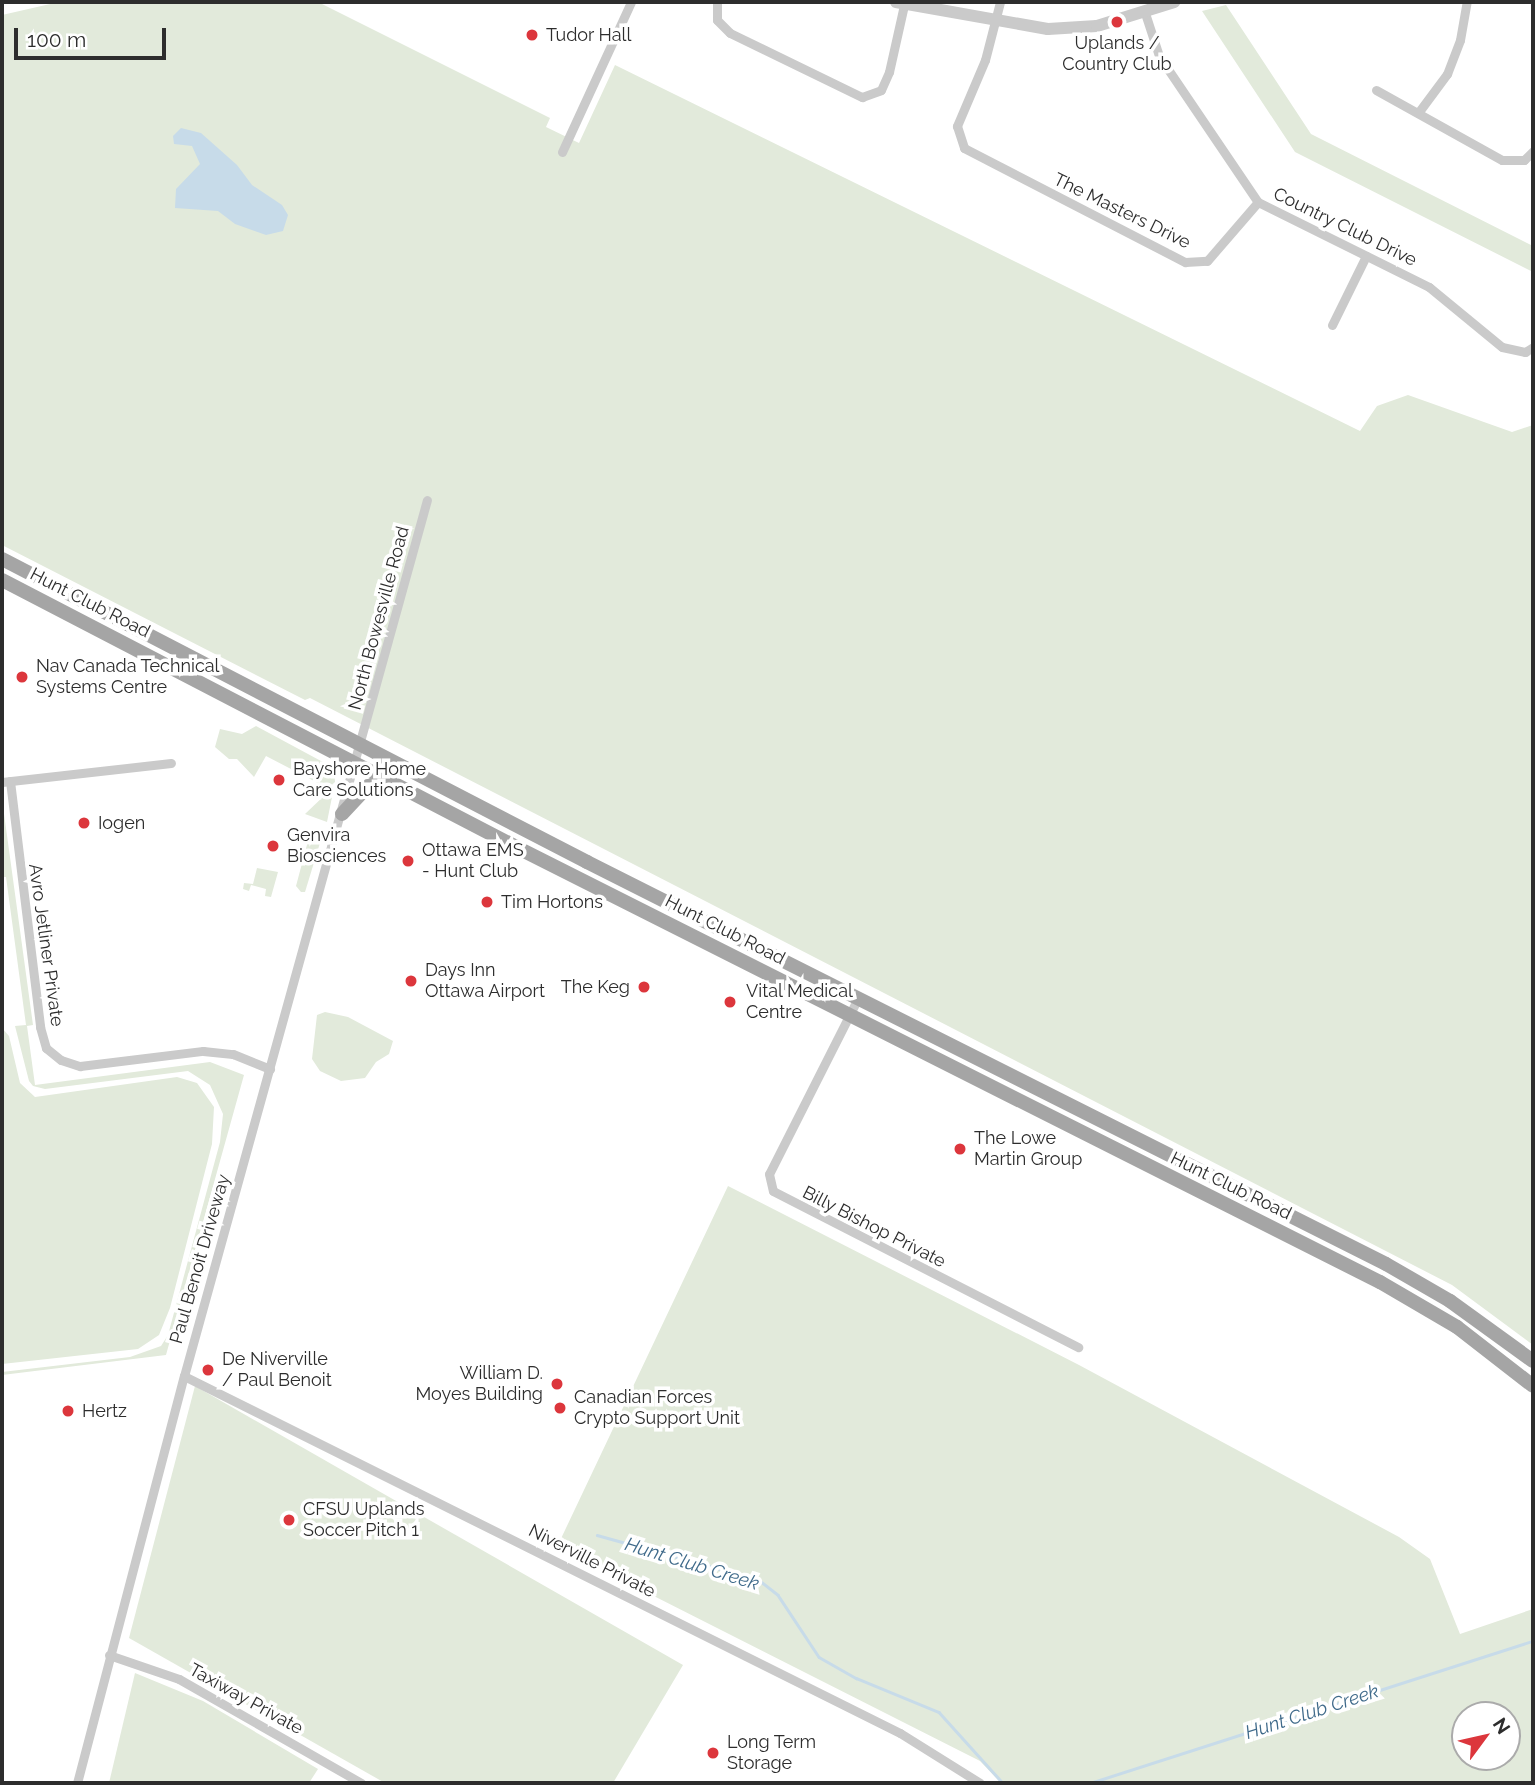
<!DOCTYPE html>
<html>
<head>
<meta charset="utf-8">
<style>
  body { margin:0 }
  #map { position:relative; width:1535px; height:1785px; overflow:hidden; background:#fff; font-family:Raleway,sans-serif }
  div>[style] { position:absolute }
  .green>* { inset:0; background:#e2eadb }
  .water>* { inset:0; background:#c7dbe9 }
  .stream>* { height:2.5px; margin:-1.25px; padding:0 1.25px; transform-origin:1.25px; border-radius:1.25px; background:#c7dbe9 }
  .minor>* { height:9px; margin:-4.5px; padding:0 4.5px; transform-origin:4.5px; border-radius:4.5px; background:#cacaca }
  .tertiary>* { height:12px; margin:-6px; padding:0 6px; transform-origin:6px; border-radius:6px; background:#cacaca }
  .primary>* { height:14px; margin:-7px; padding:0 7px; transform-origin:7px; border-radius:7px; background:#a5a5a5 }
  .dots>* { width:19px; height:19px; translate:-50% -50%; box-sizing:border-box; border:4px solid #fff; border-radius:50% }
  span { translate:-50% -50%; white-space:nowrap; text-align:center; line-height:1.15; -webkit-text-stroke:7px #fff; paint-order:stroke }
  .poi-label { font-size:18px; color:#2d2d2d }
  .left { translate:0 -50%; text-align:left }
  .right { translate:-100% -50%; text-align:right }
  .street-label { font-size:18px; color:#2d2d2d }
  .water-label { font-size:19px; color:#3f6a8a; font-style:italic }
  .frame { position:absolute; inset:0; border:4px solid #2d2d2d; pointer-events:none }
  .north { position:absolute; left:1451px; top:1701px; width:70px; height:70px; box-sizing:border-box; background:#fff; border:2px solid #ababab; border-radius:50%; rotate:57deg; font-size:19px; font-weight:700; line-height:28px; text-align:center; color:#2d2d2d }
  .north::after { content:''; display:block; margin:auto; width:24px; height:32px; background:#dc363c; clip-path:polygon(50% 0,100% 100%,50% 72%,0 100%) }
  .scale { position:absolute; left:14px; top:28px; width:152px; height:32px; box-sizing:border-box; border:4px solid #2d2d2d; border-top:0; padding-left:9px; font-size:21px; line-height:24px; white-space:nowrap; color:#2d2d2d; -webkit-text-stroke:5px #fff; paint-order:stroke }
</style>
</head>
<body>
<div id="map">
  <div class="green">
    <i style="clip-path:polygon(59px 2px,318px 2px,550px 118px,546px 127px,579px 143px,615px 65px,1360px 431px,1377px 406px,1408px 395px,1512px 432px,1533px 425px,1533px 1345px,1452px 1285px,310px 698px,305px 700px,2px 545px,2px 15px)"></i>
    <i style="clip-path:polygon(1226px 5px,1311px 134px,1533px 246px,1533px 272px,1295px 152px,1202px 11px)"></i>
    <i style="clip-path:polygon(256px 726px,334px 768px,335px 782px,320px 796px,316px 782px,266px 756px,254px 777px,237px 759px,229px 759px,215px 747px,220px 729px,242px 734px)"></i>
    <i style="clip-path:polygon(334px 787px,327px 822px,305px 814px,326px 794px)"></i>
    <i style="clip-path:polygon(2px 799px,33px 1025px,27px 1026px,35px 1085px,210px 1062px,244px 1075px,166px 1355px,2px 1375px,2px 1372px,130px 1357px,161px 1346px,168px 1335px,220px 1142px,223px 1114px,210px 1085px,188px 1071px,45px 1089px,33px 1086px,29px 1081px,15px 1026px,26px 1025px,6px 877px,2px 877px)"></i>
    <i style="clip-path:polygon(323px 833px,305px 892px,301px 892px,296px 886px,308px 841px)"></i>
    <i style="clip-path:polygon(257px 868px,278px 872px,271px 897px,265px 896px,266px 889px,251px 885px,249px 891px,243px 889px,244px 883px,253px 884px)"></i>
    <i style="clip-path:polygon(325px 1012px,348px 1017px,393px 1041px,389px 1054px,376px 1062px,365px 1078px,341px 1081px,320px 1071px,312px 1059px,317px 1015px)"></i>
    <i style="clip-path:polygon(2px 1028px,9px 1036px,20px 1083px,35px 1097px,177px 1077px,197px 1083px,214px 1107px,212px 1144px,170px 1308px,159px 1335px,138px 1349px,2px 1364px)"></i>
    <i style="clip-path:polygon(evenodd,728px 1186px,1079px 1365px,1399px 1537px,1430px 1559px,1460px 1634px,1533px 1609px,1533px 1783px,1001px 1783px,980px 1761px,557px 1547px,728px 1186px,1507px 1715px,1507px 1757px,1465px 1757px,1465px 1715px,1507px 1715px)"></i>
    <i style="clip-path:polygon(195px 1386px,683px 1665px,613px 1783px,385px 1783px,129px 1638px)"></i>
    <i style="clip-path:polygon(135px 1673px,203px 1701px,318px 1769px,309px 1783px,109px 1783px)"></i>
  </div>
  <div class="water">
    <i style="clip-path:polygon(181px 128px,201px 133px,237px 165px,252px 185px,282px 205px,288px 215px,283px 231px,266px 235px,235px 224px,218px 211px,175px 208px,176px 189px,200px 164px,192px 146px,174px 144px,173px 136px)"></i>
  </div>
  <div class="stream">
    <i style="left:597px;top:1535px;width:168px;rotate:15.5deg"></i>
    <i style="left:759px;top:1580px;width:24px;rotate:38deg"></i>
    <i style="left:778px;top:1595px;width:74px;rotate:56.5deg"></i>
    <i style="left:819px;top:1657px;width:43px;rotate:29.6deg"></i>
    <i style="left:856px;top:1678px;width:90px;rotate:22.3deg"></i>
    <i style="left:939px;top:1712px;width:96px;rotate:48deg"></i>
    <i style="left:1090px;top:1783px;width:465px;rotate:-17.8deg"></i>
  </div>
  <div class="minor">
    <i style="left:717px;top:2px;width:18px;rotate:90deg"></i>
    <i style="left:717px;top:20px;width:18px;rotate:45deg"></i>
    <i style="left:730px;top:33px;width:147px;rotate:25.9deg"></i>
    <i style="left:862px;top:97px;width:20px;rotate:-20deg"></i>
    <i style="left:881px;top:90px;width:20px;rotate:-66deg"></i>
    <i style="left:889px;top:72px;width:69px;rotate:-77.4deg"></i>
    <i style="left:1000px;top:2px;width:60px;rotate:104.5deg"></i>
    <i style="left:985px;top:60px;width:72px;rotate:113deg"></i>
    <i style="left:957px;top:126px;width:23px;rotate:72deg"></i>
    <i style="left:964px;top:148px;width:249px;rotate:27.3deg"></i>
    <i style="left:1185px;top:262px;width:22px;rotate:-3deg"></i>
    <i style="left:1207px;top:261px;width:78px;rotate:-49.2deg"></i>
    <i style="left:1144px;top:10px;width:48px;rotate:71.9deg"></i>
    <i style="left:1159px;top:56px;width:176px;rotate:55.9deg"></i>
    <i style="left:1258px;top:202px;width:191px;rotate:26.4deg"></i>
    <i style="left:1429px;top:287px;width:94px;rotate:39.4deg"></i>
    <i style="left:1502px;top:347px;width:24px;rotate:12deg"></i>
    <i style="left:1525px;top:352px;width:9px;rotate:-32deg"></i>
    <i style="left:1376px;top:90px;width:144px;rotate:29.1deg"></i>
    <i style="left:1502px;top:160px;width:22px"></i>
    <i style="left:1524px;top:160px;width:13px;rotate:-45deg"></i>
    <i style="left:1418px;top:113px;width:49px;rotate:-53.4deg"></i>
    <i style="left:1447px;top:74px;width:36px;rotate:-69deg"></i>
    <i style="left:1460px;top:40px;width:39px;rotate:-80deg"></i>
    <i style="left:562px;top:152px;width:165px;rotate:-65.3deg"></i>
    <i style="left:1332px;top:325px;width:77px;rotate:-63.8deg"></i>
    <i style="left:10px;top:781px;width:248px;rotate:83deg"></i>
    <i style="left:40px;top:1027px;width:22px;rotate:74deg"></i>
    <i style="left:46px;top:1048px;width:19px;rotate:39deg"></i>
    <i style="left:61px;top:1060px;width:20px;rotate:18deg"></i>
    <i style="left:80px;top:1066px;width:124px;rotate:-7deg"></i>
    <i style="left:203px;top:1051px;width:30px;rotate:6deg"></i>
    <i style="left:233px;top:1054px;width:40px;rotate:22deg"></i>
    <i style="left:2px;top:782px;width:170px;rotate:-6.4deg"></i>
    <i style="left:858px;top:998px;width:197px;rotate:116.8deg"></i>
    <i style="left:769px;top:1174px;width:17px;rotate:77deg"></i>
    <i style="left:773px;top:1191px;width:343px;rotate:27.1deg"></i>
    <i style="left:184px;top:1376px;width:800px;rotate:26.5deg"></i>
    <i style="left:900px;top:1733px;width:94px;rotate:32deg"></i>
    <i style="left:109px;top:1655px;width:74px;rotate:18.9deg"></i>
    <i style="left:179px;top:1679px;width:210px;rotate:29.7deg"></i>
    <i style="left:77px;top:1783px;width:421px;rotate:-75.3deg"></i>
    <i style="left:184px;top:1376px;width:909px;rotate:-74.5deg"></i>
  </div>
  <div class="tertiary">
    <i style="left:896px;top:2px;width:154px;rotate:10.1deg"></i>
    <i style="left:1048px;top:29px;width:49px;rotate:-3.5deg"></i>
    <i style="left:1097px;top:26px;width:81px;rotate:-17.3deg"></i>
  </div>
  <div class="primary">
    <i style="left:2px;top:559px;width:659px;rotate:27.38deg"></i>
    <i style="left:587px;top:862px;width:894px;rotate:26.71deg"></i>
    <i style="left:1386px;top:1264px;width:74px;rotate:30deg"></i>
    <i style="left:1450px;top:1301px;width:102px;rotate:35.9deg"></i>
    <i style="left:2px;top:580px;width:586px;rotate:27.44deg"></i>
    <i style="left:522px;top:850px;width:961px;rotate:26.73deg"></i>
    <i style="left:1380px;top:1282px;width:89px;rotate:30.3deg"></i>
    <i style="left:1457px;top:1327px;width:96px;rotate:37.8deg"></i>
    <i style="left:342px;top:814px;width:38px;rotate:-47deg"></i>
    <i style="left:368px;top:786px;width:26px;rotate:-4deg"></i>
  </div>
  <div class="dots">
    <i style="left:1117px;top:22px;background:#dc363c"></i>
    <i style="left:532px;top:35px;background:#dc363c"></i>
    <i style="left:22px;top:677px;background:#dc363c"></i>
    <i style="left:279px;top:780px;background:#dc363c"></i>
    <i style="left:84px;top:823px;background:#dc363c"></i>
    <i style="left:273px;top:846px;background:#dc363c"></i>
    <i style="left:408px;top:861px;background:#dc363c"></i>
    <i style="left:487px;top:902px;background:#dc363c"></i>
    <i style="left:411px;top:981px;background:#dc363c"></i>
    <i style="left:644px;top:987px;background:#dc363c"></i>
    <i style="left:730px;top:1002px;background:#dc363c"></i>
    <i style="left:960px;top:1149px;background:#dc363c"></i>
    <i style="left:208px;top:1370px;background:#dc363c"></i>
    <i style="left:557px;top:1384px;background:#dc363c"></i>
    <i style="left:560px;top:1408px;background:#dc363c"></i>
    <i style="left:68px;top:1411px;background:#dc363c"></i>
    <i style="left:289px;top:1520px;background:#dc363c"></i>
    <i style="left:713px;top:1753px;background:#dc363c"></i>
  </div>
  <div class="poi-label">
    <span class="left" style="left:546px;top:35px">Tudor Hall</span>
    <span style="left:1117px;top:54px">Uplands /<br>Country Club</span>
    <span class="left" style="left:36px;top:677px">Nav Canada Technical<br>Systems Centre</span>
    <span class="left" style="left:293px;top:780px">Bayshore Home<br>Care Solutions</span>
    <span class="left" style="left:98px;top:823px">Iogen</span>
    <span class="left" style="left:287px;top:846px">Genvira<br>Biosciences</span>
    <span class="left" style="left:422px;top:861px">Ottawa EMS<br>- Hunt Club</span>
    <span class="left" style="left:501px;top:902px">Tim Hortons</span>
    <span class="left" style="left:425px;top:981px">Days Inn<br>Ottawa Airport</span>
    <span class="right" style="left:630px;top:987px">The Keg</span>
    <span class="left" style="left:746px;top:1002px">Vital Medical<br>Centre</span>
    <span class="left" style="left:974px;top:1149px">The Lowe<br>Martin Group</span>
    <span class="left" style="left:222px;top:1370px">De Niverville<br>/ Paul Benoit</span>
    <span class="right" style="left:543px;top:1384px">William D.<br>Moyes Building</span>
    <span class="left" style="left:574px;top:1408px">Canadian Forces<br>Crypto Support Unit</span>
    <span class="left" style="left:82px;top:1411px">Hertz</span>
    <span class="left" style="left:303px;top:1520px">CFSU Uplands<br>Soccer Pitch 1</span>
    <span class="left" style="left:727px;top:1753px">Long Term<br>Storage</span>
  </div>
  <div class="street-label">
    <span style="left:1122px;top:211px;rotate:26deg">The Masters Drive</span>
    <span style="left:1345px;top:227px;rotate:26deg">Country Club Drive</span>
    <span style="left:90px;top:603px;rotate:27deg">Hunt Club Road</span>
    <span style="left:379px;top:618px;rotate:-75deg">North Bowesville Road</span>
    <span style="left:725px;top:930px;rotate:27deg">Hunt Club Road</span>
    <span style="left:46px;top:945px;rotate:82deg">Avro Jetliner Private</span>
    <span style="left:1231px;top:1186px;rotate:26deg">Hunt Club Road</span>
    <span style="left:874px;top:1227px;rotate:27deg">Billy Bishop Private</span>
    <span style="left:200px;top:1259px;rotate:-74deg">Paul Benoit Driveway</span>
    <span style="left:592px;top:1561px;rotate:27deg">Niverville Private</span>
    <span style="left:246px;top:1699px;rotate:29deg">Taxiway Private</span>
  </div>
  <div class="water-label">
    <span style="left:692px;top:1564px;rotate:17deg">Hunt Club Creek</span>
    <span style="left:1312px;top:1712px;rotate:-18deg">Hunt Club Creek</span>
  </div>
  <div class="frame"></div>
  <div class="north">N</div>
  <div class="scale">100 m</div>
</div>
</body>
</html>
